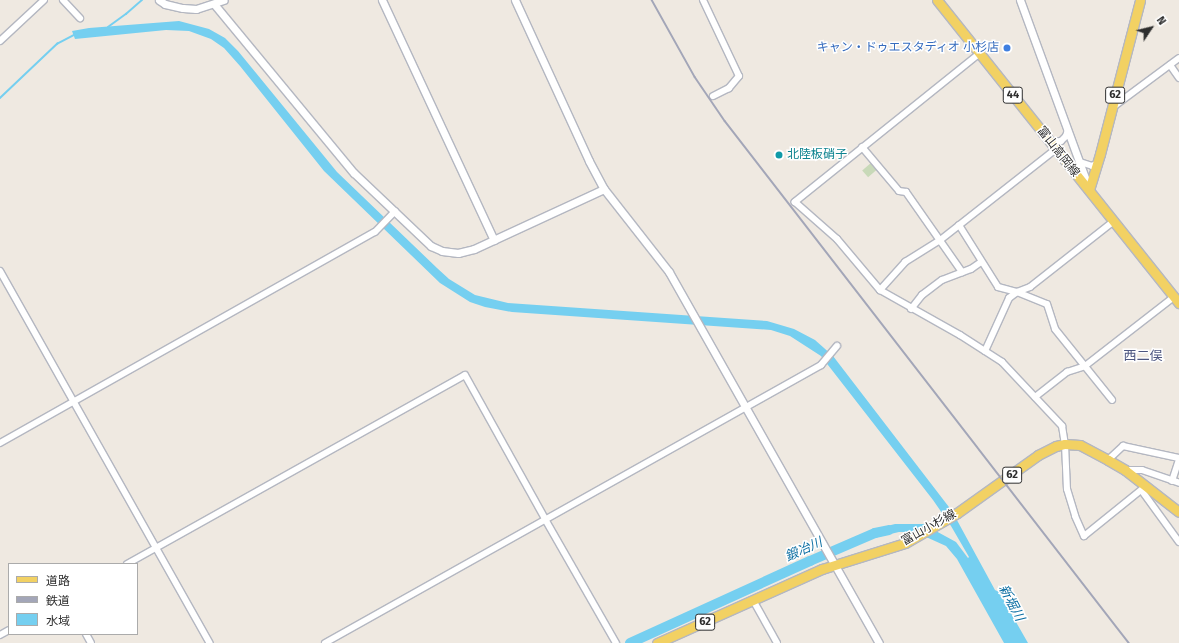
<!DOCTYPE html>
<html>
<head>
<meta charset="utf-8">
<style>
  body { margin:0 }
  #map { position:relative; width:1179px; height:643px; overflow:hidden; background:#efe9e1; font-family:"Fira Sans","Noto Sans JP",sans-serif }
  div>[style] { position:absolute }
  .cemetery>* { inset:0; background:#c8d9b8; transform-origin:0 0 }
  .water>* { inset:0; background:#75cff0 }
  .stream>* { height:1.5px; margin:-0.75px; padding:0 0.75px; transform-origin:0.75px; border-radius:0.75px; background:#75cff0 }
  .river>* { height:10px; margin:-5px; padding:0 5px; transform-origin:5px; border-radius:5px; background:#75cff0 }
  .roads { filter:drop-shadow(1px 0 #b4b7c1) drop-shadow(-1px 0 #b4b7c1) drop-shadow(0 1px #b4b7c1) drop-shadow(0 -1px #b4b7c1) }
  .minor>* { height:6px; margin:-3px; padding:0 3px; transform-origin:3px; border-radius:3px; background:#fff }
  .tertiary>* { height:7px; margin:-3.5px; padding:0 3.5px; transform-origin:3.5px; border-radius:3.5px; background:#fff }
  .primary>* { height:9px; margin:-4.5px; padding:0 4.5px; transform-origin:4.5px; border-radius:4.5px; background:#f2d163 }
  .rail>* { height:1.5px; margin:-0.75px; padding:0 0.75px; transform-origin:0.75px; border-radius:0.75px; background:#a3a6b8 }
  .dots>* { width:11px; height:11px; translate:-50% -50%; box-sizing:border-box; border:2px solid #fff; border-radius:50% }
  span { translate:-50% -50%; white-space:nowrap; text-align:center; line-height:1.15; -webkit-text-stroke:3px #fff; paint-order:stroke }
  .shield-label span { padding:1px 3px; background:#fff; border:1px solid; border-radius:3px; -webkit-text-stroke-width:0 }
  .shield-label { font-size:11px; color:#2e2e2e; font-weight:700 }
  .shop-label { font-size:12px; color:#366cbe }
  .right { translate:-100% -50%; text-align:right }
  .street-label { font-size:12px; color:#2e2e2e }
  .culture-label { font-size:12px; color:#0d838f }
  .left { translate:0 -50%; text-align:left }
  .neighbourhood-label { font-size:13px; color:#4d5680 }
  .water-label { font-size:13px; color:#0d6fa3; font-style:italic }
  .legend { position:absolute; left:8px; top:563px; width:130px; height:72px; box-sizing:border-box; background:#fff; border:1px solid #ababab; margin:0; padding:5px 7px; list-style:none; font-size:12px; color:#2e2e2e }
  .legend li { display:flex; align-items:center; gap:8px; height:20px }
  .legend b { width:20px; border:1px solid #ababab }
  .north { position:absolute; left:1131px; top:8px; width:40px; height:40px; -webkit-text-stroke:3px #fff; paint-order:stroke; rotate:55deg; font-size:11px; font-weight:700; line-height:16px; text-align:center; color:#2e2e2e }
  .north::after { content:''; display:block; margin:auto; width:14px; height:18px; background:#2e2e2e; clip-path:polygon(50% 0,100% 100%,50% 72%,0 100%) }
</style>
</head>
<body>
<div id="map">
  <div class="cemetery">
    <i style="left:872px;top:162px;width:9px;height:13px;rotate:49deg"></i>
  </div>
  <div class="water">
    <i style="clip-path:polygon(179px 21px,209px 29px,225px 38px,238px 51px,337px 172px,437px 268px,449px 279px,475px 295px,508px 303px,767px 321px,794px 329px,815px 340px,833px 356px,952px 511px,995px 590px,999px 592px,1028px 643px,1004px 643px,957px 559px,946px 546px,915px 532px,899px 532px,878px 537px,875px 529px,895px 524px,923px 524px,956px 542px,968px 558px,969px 557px,951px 526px,933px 500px,821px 356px,790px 336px,771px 330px,512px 312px,485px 307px,470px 302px,440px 283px,324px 171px,240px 66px,224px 48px,211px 39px,189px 31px,166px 30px,75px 39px,72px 31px,89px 28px)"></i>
  </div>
  <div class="stream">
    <i style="left:108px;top:27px;width:22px;rotate:-36deg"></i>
    <i style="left:126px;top:14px;width:21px;rotate:-41deg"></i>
    <i style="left:0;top:98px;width:79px;rotate:-43.5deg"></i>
    <i style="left:57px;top:44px;width:19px;rotate:-28deg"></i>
  </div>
  <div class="river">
    <i style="left:630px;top:643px;width:198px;rotate:-24.5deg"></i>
    <i style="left:810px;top:561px;width:71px;rotate:-23.3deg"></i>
    <i style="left:875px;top:533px;width:14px;rotate:-12deg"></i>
  </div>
  <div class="roads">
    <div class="minor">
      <i style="left:63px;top:0;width:25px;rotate:47deg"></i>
      <i style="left:703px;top:0;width:84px;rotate:64.7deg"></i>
      <i style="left:739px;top:76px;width:16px;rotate:130deg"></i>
      <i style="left:729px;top:88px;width:18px;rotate:153deg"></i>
      <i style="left:0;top:41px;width:60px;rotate:-43deg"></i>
      <i style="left:980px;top:53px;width:238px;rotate:141.2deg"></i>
      <i style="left:795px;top:202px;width:56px;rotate:41.4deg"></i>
      <i style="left:837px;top:239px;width:67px;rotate:49.9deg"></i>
      <i style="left:880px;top:290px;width:92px;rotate:29.4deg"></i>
      <i style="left:960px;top:335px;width:50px;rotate:32.7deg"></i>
      <i style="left:1002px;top:362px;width:88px;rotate:46.8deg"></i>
      <i style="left:1062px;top:426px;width:18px;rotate:81deg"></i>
      <i style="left:1065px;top:444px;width:45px;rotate:87.5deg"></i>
      <i style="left:1067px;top:489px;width:28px;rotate:73deg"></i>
      <i style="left:1075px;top:516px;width:22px;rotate:66deg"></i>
      <i style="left:1084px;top:536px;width:80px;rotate:-38.9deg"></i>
      <i style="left:1170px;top:65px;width:16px;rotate:55deg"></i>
      <i style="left:1113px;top:107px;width:82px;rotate:-36.6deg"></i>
      <i style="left:1051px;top:142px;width:10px;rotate:-6deg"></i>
      <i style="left:1061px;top:141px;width:7px;rotate:-45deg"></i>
      <i style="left:1066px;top:136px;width:6px;rotate:-72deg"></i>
      <i style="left:862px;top:147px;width:57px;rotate:49.9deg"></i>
      <i style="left:899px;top:191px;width:7px;rotate:8deg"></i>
      <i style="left:906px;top:192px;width:98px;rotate:55deg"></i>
      <i style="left:1080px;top:162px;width:13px;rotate:18deg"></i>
      <i style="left:1092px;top:166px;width:7px;rotate:-27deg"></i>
      <i style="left:959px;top:225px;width:73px;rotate:57.8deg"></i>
      <i style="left:998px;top:287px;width:20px;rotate:15deg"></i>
      <i style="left:1017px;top:292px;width:32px;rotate:22deg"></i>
      <i style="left:1047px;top:304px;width:26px;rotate:72deg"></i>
      <i style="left:1055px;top:329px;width:91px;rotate:51.2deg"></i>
      <i style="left:0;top:271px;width:427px;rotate:60.6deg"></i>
      <i style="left:880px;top:290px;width:38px;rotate:-48deg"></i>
      <i style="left:905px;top:262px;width:40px;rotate:-32deg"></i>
      <i style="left:939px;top:241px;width:149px;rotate:-38.2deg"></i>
      <i style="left:911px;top:309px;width:18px;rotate:-52deg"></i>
      <i style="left:922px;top:295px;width:25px;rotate:-37deg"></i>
      <i style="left:942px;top:280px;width:31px;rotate:-21deg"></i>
      <i style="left:971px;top:269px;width:12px;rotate:-35deg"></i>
      <i style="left:985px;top:351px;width:58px;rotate:-65.6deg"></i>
      <i style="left:1009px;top:298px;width:10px;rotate:-37deg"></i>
      <i style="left:1017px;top:292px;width:14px;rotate:-21deg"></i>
      <i style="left:1030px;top:287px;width:107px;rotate:-38.2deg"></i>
      <i style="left:1035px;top:397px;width:41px;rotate:-38deg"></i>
      <i style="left:1067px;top:372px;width:19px;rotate:-18deg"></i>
      <i style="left:1085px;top:366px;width:113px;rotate:-37.8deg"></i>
      <i style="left:0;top:443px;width:430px;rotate:-29.4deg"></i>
      <i style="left:375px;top:232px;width:29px;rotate:-46deg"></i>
      <i style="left:1108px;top:460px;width:21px;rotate:-43deg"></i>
      <i style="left:1123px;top:446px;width:57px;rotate:12.1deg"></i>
      <i style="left:1125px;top:470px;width:17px"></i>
      <i style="left:1142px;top:470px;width:39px;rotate:19deg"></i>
      <i style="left:1172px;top:481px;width:23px;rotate:-72deg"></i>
      <i style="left:1142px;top:491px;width:63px;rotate:54deg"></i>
      <i style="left:127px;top:564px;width:387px;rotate:-29.2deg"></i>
      <i style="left:465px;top:375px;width:165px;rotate:60.9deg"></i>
      <i style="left:545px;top:519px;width:143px;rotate:60.2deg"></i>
      <i style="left:753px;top:600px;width:49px;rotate:60.8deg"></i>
      <i style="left:86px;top:634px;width:10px;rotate:61deg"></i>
      <i style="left:0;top:635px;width:10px;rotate:-29deg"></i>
      <i style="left:325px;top:643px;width:569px;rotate:-29.27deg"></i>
      <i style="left:821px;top:365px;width:25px;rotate:-50deg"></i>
    </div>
    <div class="tertiary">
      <i style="left:159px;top:0;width:7px;rotate:34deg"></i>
      <i style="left:165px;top:4px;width:18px;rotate:13deg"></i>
      <i style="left:183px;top:8px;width:13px;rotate:4deg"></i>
      <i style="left:196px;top:9px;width:29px;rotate:-18deg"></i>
      <i style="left:382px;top:0;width:265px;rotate:65deg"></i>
      <i style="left:515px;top:0;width:177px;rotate:65.3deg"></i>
      <i style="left:589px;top:161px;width:32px;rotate:62deg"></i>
      <i style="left:604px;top:189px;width:105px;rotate:51.9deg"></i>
      <i style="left:669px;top:272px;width:426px;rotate:60.5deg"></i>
      <i style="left:1020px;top:0;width:198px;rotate:69.9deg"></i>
      <i style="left:214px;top:4px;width:219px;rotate:50.4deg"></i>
      <i style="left:354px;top:173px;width:106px;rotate:43.5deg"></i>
      <i style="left:431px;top:246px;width:12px;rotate:24deg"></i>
      <i style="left:442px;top:251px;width:16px;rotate:7deg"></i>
      <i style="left:458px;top:253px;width:16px;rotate:-14deg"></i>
      <i style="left:474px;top:249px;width:143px;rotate:-24.8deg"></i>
    </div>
    <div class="primary">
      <i style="left:937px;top:0;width:388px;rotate:51.4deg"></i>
      <i style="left:1089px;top:190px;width:38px;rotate:-73deg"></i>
      <i style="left:1100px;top:154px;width:159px;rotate:-75.4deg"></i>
      <i style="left:657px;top:643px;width:181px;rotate:-24.2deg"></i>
      <i style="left:822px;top:569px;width:87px;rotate:-17.4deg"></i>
      <i style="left:905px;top:543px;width:60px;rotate:-30deg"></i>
      <i style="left:957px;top:513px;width:100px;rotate:-35.6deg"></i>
      <i style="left:1038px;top:455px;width:20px;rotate:-27deg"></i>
      <i style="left:1056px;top:446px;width:9px;rotate:-13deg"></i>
      <i style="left:1065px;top:444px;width:15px;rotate:4deg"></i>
      <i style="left:1080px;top:445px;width:32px;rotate:28deg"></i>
      <i style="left:1108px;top:460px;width:20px;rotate:30deg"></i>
      <i style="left:1125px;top:470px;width:68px;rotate:37.9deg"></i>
    </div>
  </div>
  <div class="rail">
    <i style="left:652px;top:0;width:88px;rotate:60.8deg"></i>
    <i style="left:695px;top:77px;width:53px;rotate:55.7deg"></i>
    <i style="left:725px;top:121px;width:660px;rotate:52.26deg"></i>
  </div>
  <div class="dots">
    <i style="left:1007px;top:48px;background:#3f7fe0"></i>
    <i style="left:779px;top:155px;background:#0f9aa8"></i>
  </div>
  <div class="shield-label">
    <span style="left:1013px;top:95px">44</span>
    <span style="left:1115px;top:95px">62</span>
    <span style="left:1012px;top:475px">62</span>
    <span style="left:705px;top:622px">62</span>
  </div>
  <div class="shop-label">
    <span class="right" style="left:999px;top:48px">キャン・ドゥエスタディオ 小杉店</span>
  </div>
  <div class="street-label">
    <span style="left:1058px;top:152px;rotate:52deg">富山高岡線</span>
    <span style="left:929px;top:528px;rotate:-29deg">富山小杉線</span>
  </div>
  <div class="culture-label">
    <span class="left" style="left:787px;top:155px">北陸板硝子</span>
  </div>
  <div class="neighbourhood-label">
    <span style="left:1143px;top:356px">西二俣</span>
  </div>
  <div class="water-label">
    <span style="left:804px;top:550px;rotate:-24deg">鍛冶川</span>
    <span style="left:1011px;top:603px;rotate:62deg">新堀川</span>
  </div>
  <ul class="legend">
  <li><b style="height:5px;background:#f2d163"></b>道路</li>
  <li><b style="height:5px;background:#a3a6b8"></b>鉄道</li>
  <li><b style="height:11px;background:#75cff0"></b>水域</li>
  </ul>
  <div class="north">N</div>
</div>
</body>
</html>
